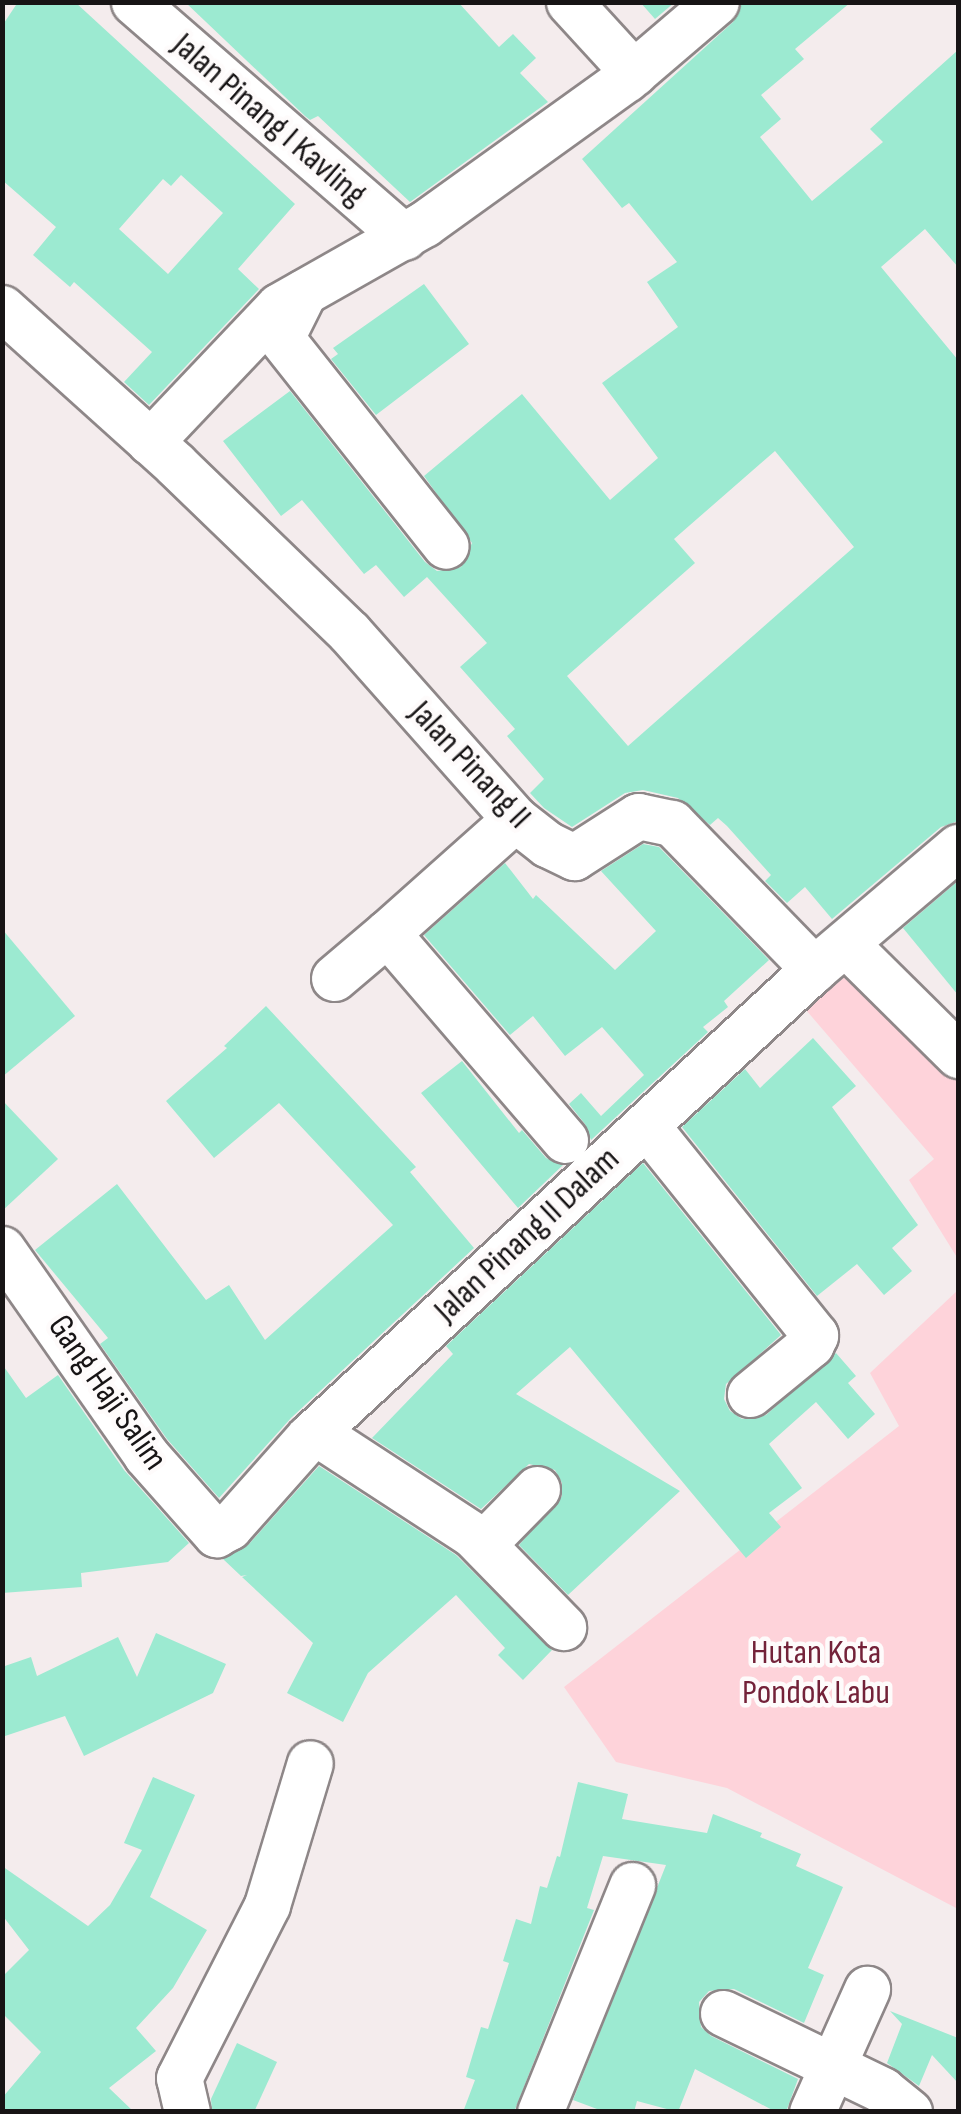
<!DOCTYPE html>
<html>
<head>
<meta charset="utf-8">
<style>
  body { margin:0 }
  #map { position:relative; width:961px; height:2114px; overflow:hidden; background:#f4eced; font-family:"Sofia Sans Condensed",sans-serif }
  div>[style] { position:absolute }
  .green>* { inset:0; background:#fed3da }
  .building>* { inset:0; background:#9cead1 }
  .roads { filter:drop-shadow(2px 0 #8e8788) drop-shadow(-2px 0 #8e8788) drop-shadow(0 2px #8e8788) drop-shadow(0 -2px #8e8788) }
  .minor>* { height:45px; margin:-22.5px; padding:0 22.5px; transform-origin:22.5px; border-radius:22.5px; background:#fff }
  span { translate:-50% -50%; white-space:nowrap; text-align:center; line-height:1.15; -webkit-text-stroke:9px #fefbfb; paint-order:stroke }
  .street-label { font-size:35px; color:#171415 }
  .park-label { font-size:35px; color:#732239 }
  .frame { position:absolute; inset:0; border:5px solid #171415; pointer-events:none }
</style>
</head>
<body>
<div id="map">
  <div class="green">
    <i style="clip-path:polygon(874px 952px,958px 1050px,958px 1259px,909px 1180px,934px 1159px,806px 1010px)"></i>
    <i style="clip-path:polygon(958px 1290px,958px 1909px,727px 1788px,616px 1762px,564px 1687px,899px 1426px,870px 1373px)"></i>
  </div>
  <div class="building">
    <i style="clip-path:polygon(evenodd,18px 2px,75px 2px,295px 204px,238px 269px,259px 289px,149px 405px,124px 382px,152px 352px,74px 282px,70px 287px,33px 255px,56px 227px,2px 180px,2px 26px,18px 2px,181px 175px,223px 213px,168px 274px,119px 229px,163px 179px,171px 186px,181px 175px)"></i>
    <i style="clip-path:polygon(185px 2px,458px 2px,499px 47px,513px 34px,536px 58px,520px 73px,548px 102px,410px 202px,318px 116px,310px 120px,305px 116px)"></i>
    <i style="clip-path:polygon(640px 2px,675px 2px,655px 19px)"></i>
    <i style="clip-path:polygon(evenodd,742px 2px,851px 2px,795px 49px,804px 59px,761px 95px,781px 119px,760px 137px,812px 201px,883px 142px,870px 129px,958px 50px,958px 267px,925px 229px,881px 267px,958px 360px,958px 821px,941px 827px,832px 919px,805px 887px,787px 903px,765px 881px,771px 875px,727px 826px,718px 818px,710px 825px,678px 798px,643px 790px,625px 793px,572px 827px,544px 808px,530px 793px,544px 779px,507px 736px,515px 729px,460px 667px,487px 643px,427px 577px,404px 597px,376px 565px,364px 574px,302px 500px,281px 516px,223px 441px,290px 391px,425px 562px,437px 571px,461px 567px,472px 543px,424px 476px,522px 394px,610px 500px,658px 458px,602px 383px,678px 327px,647px 282px,677px 262px,629px 203px,622px 208px,582px 159px,733px 22px,742px 2px,775px 451px,854px 547px,628px 746px,567px 676px,695px 563px,674px 539px,775px 451px)"></i>
    <i style="clip-path:polygon(424px 284px,469px 344px,376px 415px,331px 359px,338px 354px,333px 348px)"></i>
    <i style="clip-path:polygon(643px 844px,659px 847px,769px 960px,724px 1001px,728px 1007px,703px 1027px,708px 1032px,591px 1140px,585px 1124px,569px 1104px,581px 1093px,601px 1116px,644px 1075px,602px 1027px,565px 1056px,533px 1016px,510px 1035px,424px 935px,505px 863px,533px 899px,536px 895px,615px 970px,656px 931px,601px 871px)"></i>
    <i style="clip-path:polygon(958px 881px,958px 995px,903px 928px)"></i>
    <i style="clip-path:polygon(2px 929px,75px 1016px,2px 1077px)"></i>
    <i style="clip-path:polygon(266px 1006px,416px 1167px,410px 1172px,474px 1248px,291px 1418px,219px 1498px,167px 1439px,100px 1344px,108px 1338px,35px 1250px,117px 1184px,206px 1300px,229px 1285px,265px 1340px,393px 1225px,279px 1103px,214px 1158px,166px 1101px,227px 1048px,224px 1046px)"></i>
    <i style="clip-path:polygon(813px 1038px,856px 1086px,832px 1107px,918px 1225px,892px 1248px,912px 1271px,884px 1295px,857px 1264px,817px 1296px,682px 1127px,745px 1069px,760px 1088px)"></i>
    <i style="clip-path:polygon(462px 1061px,519px 1133px,522px 1130px,546px 1158px,563px 1165px,518px 1208px,421px 1093px)"></i>
    <i style="clip-path:polygon(2px 1100px,58px 1159px,2px 1211px)"></i>
    <i style="clip-path:polygon(643px 1163px,781px 1335px,726px 1384px,724px 1399px,730px 1411px,742px 1419px,766px 1415px,836px 1353px,856px 1376px,848px 1383px,875px 1414px,848px 1439px,816px 1402px,769px 1444px,802px 1488px,769px 1513px,781px 1527px,746px 1558px,570px 1347px,516px 1394px,680px 1491px,568px 1595px,519px 1545px,562px 1496px,562px 1483px,555px 1470px,529px 1464px,481px 1509px,372px 1438px,453px 1354px,446px 1346px)"></i>
    <i style="clip-path:polygon(2px 1364px,26px 1398px,58px 1375px,124px 1470px,189px 1543px,168px 1562px,81px 1573px,82px 1587px,2px 1593px)"></i>
    <i style="clip-path:polygon(319px 1466px,456px 1555px,552px 1650px,523px 1680px,498px 1655px,505px 1648px,456px 1595px,368px 1673px,343px 1722px,287px 1693px,313px 1643px,242px 1577px,247px 1575px,241px 1576px,223px 1559px,249px 1544px)"></i>
    <i style="clip-path:polygon(156px 1633px,226px 1664px,213px 1693px,84px 1756px,65px 1716px,2px 1737px,2px 1667px,31px 1657px,37px 1676px,118px 1637px,137px 1677px)"></i>
    <i style="clip-path:polygon(153px 1777px,195px 1795px,150px 1897px,207px 1930px,173px 1988px,136px 2028px,156px 2051px,109px 2088px,134px 2112px,2px 2112px,2px 2098px,41px 2052px,2px 2013px,2px 1977px,29px 1950px,2px 1915px,2px 1866px,88px 1926px,110px 1905px,142px 1850px,124px 1843px)"></i>
    <i style="clip-path:polygon(578px 1782px,628px 1794px,622px 1819px,707px 1833px,713px 1814px,762px 1833px,760px 1837px,801px 1854px,796px 1866px,843px 1887px,808px 1968px,824px 1975px,804px 2023px,734px 1989px,709px 1991px,699px 2002px,701px 2027px,711px 2036px,798px 2079px,786px 2112px,776px 2112px,695px 2069px,678px 2112px,637px 2101px,634px 2112px,605px 2112px,573px 2100px,666px 1865px,603px 1856px,587px 1908px,594px 1910px,514px 2112px,463px 2112px,475px 2080px,466px 2077px,481px 2027px,488px 2029px,509px 1963px,503px 1961px,516px 1919px,531px 1924px,540px 1886px,547px 1888px,557px 1856px,560px 1857px)"></i>
    <i style="clip-path:polygon(890px 2011px,958px 2038px,958px 2083px,932px 2055px,919px 2086px,887px 2063px,902px 2024px)"></i>
    <i style="clip-path:polygon(237px 2043px,277px 2062px,254px 2112px,212px 2112px,211px 2099px)"></i>
  </div>
  <div class="roads">
    <div class="minor">
      <i style="left:134px;top:2px;width:358px;rotate:41deg"></i>
      <i style="left:569px;top:2px;width:96px;rotate:47.5deg"></i>
      <i style="left:304px;top:292px;width:51px;rotate:116.6deg"></i>
      <i style="left:281px;top:338px;width:265px;rotate:51.6deg"></i>
      <i style="left:2px;top:308px;width:233px;rotate:42deg"></i>
      <i style="left:175px;top:464px;width:242px;rotate:44deg"></i>
      <i style="left:349px;top:632px;width:250px;rotate:48.4deg"></i>
      <i style="left:515px;top:819px;width:41px;rotate:38deg"></i>
      <i style="left:547px;top:844px;width:30px;rotate:26deg"></i>
      <i style="left:574px;top:857px;width:76px;rotate:-32.6deg"></i>
      <i style="left:638px;top:816px;width:35px;rotate:12deg"></i>
      <i style="left:672px;top:823px;width:204px;rotate:45.8deg"></i>
      <i style="left:150px;top:442px;width:187px;rotate:-46.5deg"></i>
      <i style="left:279px;top:306px;width:167px;rotate:-29.5deg"></i>
      <i style="left:424px;top:224px;width:249px;rotate:-35.7deg"></i>
      <i style="left:626px;top:79px;width:118px;rotate:-40.5deg"></i>
      <i style="left:515px;top:819px;width:171px;rotate:138.3deg"></i>
      <i style="left:387px;top:933px;width:273px;rotate:49.3deg"></i>
      <i style="left:846px;top:944px;width:158px;rotate:44.7deg"></i>
      <i style="left:334px;top:978px;width:70px;rotate:-40.3deg"></i>
      <i style="left:646px;top:1125px;width:270px;rotate:51.2deg"></i>
      <i style="left:815px;top:1335px;width:10px;rotate:114deg"></i>
      <i style="left:811px;top:1344px;width:79px;rotate:140.7deg"></i>
      <i style="left:2px;top:1249px;width:251px;rotate:55deg"></i>
      <i style="left:146px;top:1455px;width:106px;rotate:48.5deg"></i>
      <i style="left:216px;top:1534px;width:15px;rotate:-28deg"></i>
      <i style="left:229px;top:1527px;width:120px;rotate:-48.4deg"></i>
      <i style="left:309px;top:1437px;width:689px;rotate:-42.82deg"></i>
      <i style="left:814px;top:969px;width:189px;rotate:-40.3deg"></i>
      <i style="left:315px;top:1432px;width:189px;rotate:33.1deg"></i>
      <i style="left:473px;top:1535px;width:129px;rotate:45.6deg"></i>
      <i style="left:483px;top:1544px;width:77px;rotate:-45.5deg"></i>
      <i style="left:723px;top:2013px;width:177px;rotate:25.8deg"></i>
      <i style="left:882px;top:2090px;width:35px;rotate:39deg"></i>
      <i style="left:187px;top:2112px;width:35px;rotate:-103deg"></i>
      <i style="left:179px;top:2078px;width:194px;rotate:-63deg"></i>
      <i style="left:267px;top:1905px;width:148px;rotate:-73.2deg"></i>
      <i style="left:540px;top:2112px;width:245px;rotate:-67.9deg"></i>
      <i style="left:812px;top:2112px;width:135px;rotate:-65.9deg"></i>
    </div>
  </div>
  <div class="street-label">
    <span style="left:269px;top:120px;rotate:41deg">Jalan Pinang I Kavling</span>
    <span style="left:470px;top:765px;rotate:47deg">Jalan Pinang II</span>
    <span style="left:527px;top:1235px;rotate:-43deg">Jalan Pinang II Dalam</span>
    <span style="left:107px;top:1393px;rotate:55deg">Gang Haji Salim</span>
  </div>
  <div class="park-label">
    <span style="left:816px;top:1673px">Hutan Kota<br>Pondok Labu</span>
  </div>
  <div class="frame"></div>
</div>
</body>
</html>
